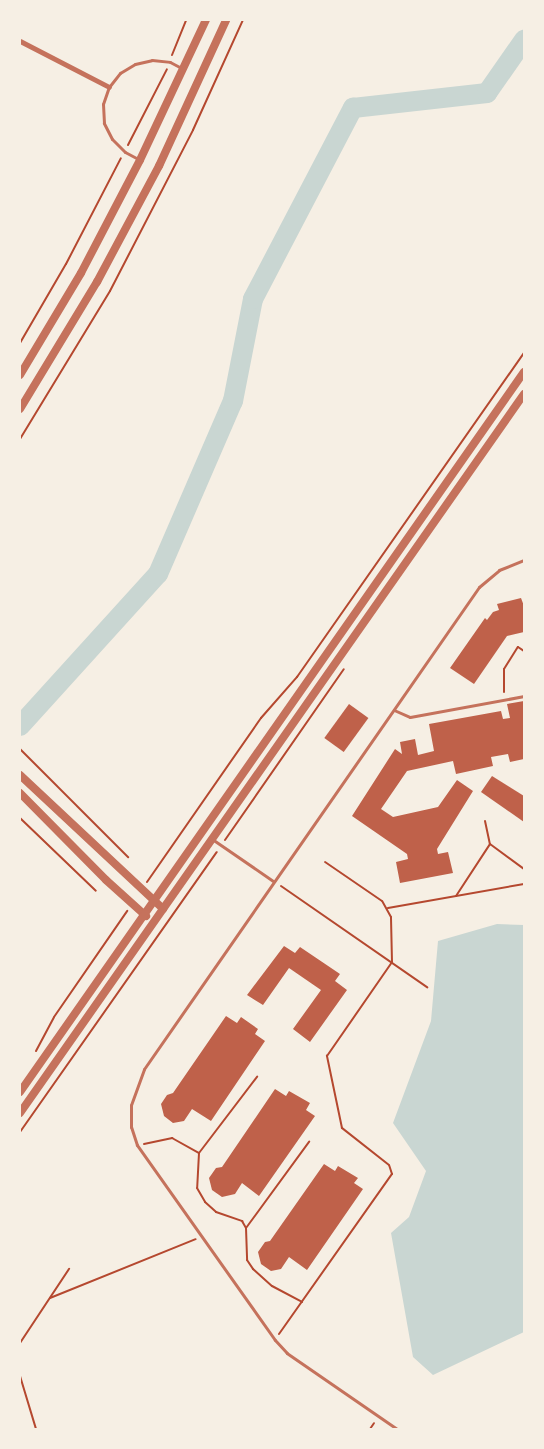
<!DOCTYPE html>
<html>
<head>
<meta charset="utf-8">
<style>
  body { margin:0 }
  #map { position:relative; width:544px; height:1449px; overflow:hidden; background:#f6efe4; font-family:"Golos Text",sans-serif }
  div>[style] { position:absolute }
  .water>* { inset:0; background:#c9d6d2 }
  .river>* { height:20px; margin:-10px; padding:0 10px; transform-origin:10px; border-radius:10px; background:#c9d6d2 }
  .building>* { inset:0; background:#bf614a; transform-origin:0 0 }
  .path>* { height:2px; margin:-1px; padding:0 1px; transform-origin:1px; border-radius:1px; background:#b5482f }
  .service>* { height:3px; margin:-1.5px; padding:0 1.5px; transform-origin:1.5px; border-radius:1.5px; background:#c5725c }
  .minor>* { height:5px; margin:-2.5px; padding:0 2.5px; transform-origin:2.5px; border-radius:2.5px; background:#c5725c }
  .tertiary>* { height:8px; margin:-4px; padding:0 4px; transform-origin:4px; border-radius:4px; background:#c5725c }
  span { translate:-50% -50%; white-space:nowrap; text-align:center; line-height:1.15; -webkit-text-stroke:5px #f6efe4; paint-order:stroke }
  .frame { position:absolute; inset:0; border:21px solid #f6efe4; pointer-events:none }
</style>
</head>
<body>
<div id="map">
  <div class="water">
    <i style="clip-path:polygon(497px 924px,524px 925px,524px 1332px,433px 1375px,413px 1357px,391px 1233px,409px 1217px,426px 1171px,393px 1123px,431px 1021px,438px 941px)"></i>
  </div>
  <div class="river">
    <i style="left:20px;top:726px;width:205px;rotate:-47.8deg"></i>
    <i style="left:158px;top:574px;width:189px;rotate:-66.6deg"></i>
    <i style="left:233px;top:401px;width:104px;rotate:-78.9deg"></i>
    <i style="left:253px;top:299px;width:216px;rotate:-62.4deg"></i>
    <i style="left:353px;top:108px;width:135px;rotate:-6.4deg"></i>
    <i style="left:487px;top:93px;width:65px;rotate:-55.1deg"></i>
  </div>
  <div class="building">
    <i style="clip-path:polygon(521px 598px,524px 606px,524px 632px,507px 636px,474px 684px,450px 668px,485px 618px,487px 620px,493px 612px,499px 610px,497px 604px)"></i>
    <i style="clip-path:polygon(524px 701px,524px 759px,510px 762px,508px 754px,491px 757px,493px 766px,456px 774px,453px 761px,407px 771px,381px 809px,393px 817px,438px 807px,457px 780px,473px 791px,437px 849px,438px 854px,448px 852px,453px 873px,400px 883px,396px 862px,408px 859px,407px 854px,352px 816px,395px 749px,402px 754px,400px 742px,415px 739px,418px 755px,434px 751px,429px 724px,501px 711px,503px 719px,510px 718px,507px 704px)"></i>
    <i style="left:349px;top:704px;width:24px;height:42px;rotate:36deg"></i>
    <i style="clip-path:polygon(492px 776px,524px 796px,524px 822px,481px 792px)"></i>
    <i style="clip-path:polygon(284px 946px,295px 953px,300px 947px,340px 974px,335px 981px,347px 990px,310px 1042px,293px 1029px,321px 990px,289px 968px,263px 1005px,247px 995px)"></i>
    <i style="clip-path:polygon(226px 1016px,237px 1023px,241px 1017px,258px 1029px,255px 1034px,265px 1041px,211px 1121px,192px 1109px,184px 1121px,173px 1123px,164px 1116px,161px 1104px,167px 1095px,173px 1093px)"></i>
    <i style="clip-path:polygon(275px 1089px,286px 1096px,289px 1091px,310px 1103px,306px 1110px,315px 1116px,259px 1196px,242px 1183px,235px 1194px,222px 1197px,212px 1190px,209px 1178px,216px 1168px,222px 1167px)"></i>
    <i style="clip-path:polygon(324px 1164px,335px 1171px,338px 1166px,358px 1178px,354px 1183px,363px 1189px,307px 1270px,289px 1257px,281px 1269px,271px 1271px,261px 1264px,258px 1252px,265px 1242px,270px 1241px)"></i>
  </div>
  <div class="path">
    <i style="left:172px;top:55px;width:38px;rotate:-68deg"></i>
    <i style="left:128px;top:145px;width:85px;rotate:-62.8deg"></i>
    <i style="left:20px;top:343px;width:91px;rotate:-59.8deg"></i>
    <i style="left:66px;top:264px;width:119px;rotate:-62.6deg"></i>
    <i style="left:20px;top:439px;width:173px;rotate:-58.7deg"></i>
    <i style="left:110px;top:291px;width:181px;rotate:-62.7deg"></i>
    <i style="left:193px;top:130px;width:121px;rotate:-65.6deg"></i>
    <i style="left:504px;top:692px;width:23px;rotate:-90deg"></i>
    <i style="left:504px;top:669px;width:26px;rotate:-58deg"></i>
    <i style="left:518px;top:647px;width:7px;rotate:34deg"></i>
    <i style="left:20px;top:749px;width:153px;rotate:45deg"></i>
    <i style="left:20px;top:818px;width:105px;rotate:43.8deg"></i>
    <i style="left:485px;top:821px;width:24px;rotate:78deg"></i>
    <i style="left:225px;top:840px;width:208px;rotate:-55.2deg"></i>
    <i style="left:147px;top:882px;width:200px;rotate:-55.2deg"></i>
    <i style="left:261px;top:718px;width:55px;rotate:-48.7deg"></i>
    <i style="left:297px;top:677px;width:396px;rotate:-55deg"></i>
    <i style="left:281px;top:886px;width:178px;rotate:34.7deg"></i>
    <i style="left:456px;top:896px;width:62px;rotate:-56.8deg"></i>
    <i style="left:490px;top:844px;width:42px;rotate:36.3deg"></i>
    <i style="left:388px;top:908px;width:138px;rotate:-10deg"></i>
    <i style="left:36px;top:1051px;width:38px;rotate:-62deg"></i>
    <i style="left:54px;top:1017px;width:129px;rotate:-55.4deg"></i>
    <i style="left:20px;top:1132px;width:342px;rotate:-54.9deg"></i>
    <i style="left:144px;top:1144px;width:29px;rotate:-12deg"></i>
    <i style="left:172px;top:1138px;width:31px;rotate:29deg"></i>
    <i style="left:199px;top:1153px;width:35px;rotate:93deg"></i>
    <i style="left:197px;top:1188px;width:16px;rotate:60deg"></i>
    <i style="left:205px;top:1202px;width:15px;rotate:42deg"></i>
    <i style="left:216px;top:1212px;width:28px;rotate:19deg"></i>
    <i style="left:242px;top:1221px;width:8px;rotate:60deg"></i>
    <i style="left:246px;top:1228px;width:32px;rotate:88deg"></i>
    <i style="left:247px;top:1260px;width:11px;rotate:56deg"></i>
    <i style="left:253px;top:1269px;width:25px;rotate:42deg"></i>
    <i style="left:272px;top:1286px;width:34px;rotate:28deg"></i>
    <i style="left:199px;top:1153px;width:96px;rotate:-52.7deg"></i>
    <i style="left:246px;top:1228px;width:107px;rotate:-53.8deg"></i>
    <i style="left:50px;top:1298px;width:157px;rotate:-22deg"></i>
    <i style="left:279px;top:1334px;width:196px;rotate:-54.8deg"></i>
    <i style="left:392px;top:1174px;width:9px;rotate:-108deg"></i>
    <i style="left:389px;top:1165px;width:60px;rotate:-141.8deg"></i>
    <i style="left:342px;top:1128px;width:74px;rotate:-101.8deg"></i>
    <i style="left:327px;top:1056px;width:114px;rotate:-55.3deg"></i>
    <i style="left:392px;top:962px;width:45px;rotate:-91.3deg"></i>
    <i style="left:391px;top:917px;width:18px;rotate:-119deg"></i>
    <i style="left:382px;top:901px;width:69px;rotate:-145.6deg"></i>
    <i style="left:20px;top:1343px;width:89px;rotate:-56.5deg"></i>
    <i style="left:20px;top:1376px;width:55px;rotate:73.2deg"></i>
    <i style="left:370px;top:1429px;width:7px;rotate:-56deg"></i>
  </div>
  <div class="service">
    <i style="left:140px;top:160px;width:17px;rotate:-152deg"></i>
    <i style="left:125px;top:152px;width:18px;rotate:-135deg"></i>
    <i style="left:112px;top:139px;width:18px;rotate:-117deg"></i>
    <i style="left:104px;top:123px;width:19px;rotate:-93deg"></i>
    <i style="left:103px;top:104px;width:18px;rotate:-71deg"></i>
    <i style="left:109px;top:87px;width:18px;rotate:-52deg"></i>
    <i style="left:120px;top:73px;width:17px;rotate:-31deg"></i>
    <i style="left:135px;top:64px;width:17px;rotate:-13deg"></i>
    <i style="left:152px;top:60px;width:18px;rotate:6deg"></i>
    <i style="left:170px;top:62px;width:15px;rotate:28deg"></i>
    <i style="left:394px;top:710px;width:17px;rotate:24deg"></i>
    <i style="left:410px;top:717px;width:116px;rotate:-10.4deg"></i>
    <i style="left:212px;top:839px;width:74px;rotate:34.5deg"></i>
    <i style="left:397px;top:1429px;width:134px;rotate:-145.4deg"></i>
    <i style="left:287px;top:1353px;width:18px;rotate:-133deg"></i>
    <i style="left:275px;top:1340px;width:239px;rotate:-125.3deg"></i>
    <i style="left:137px;top:1145px;width:19px;rotate:-108deg"></i>
    <i style="left:131px;top:1127px;width:22px;rotate:-90deg"></i>
    <i style="left:131px;top:1105px;width:38px;rotate:-70deg"></i>
    <i style="left:144px;top:1069px;width:587px;rotate:-55.2deg"></i>
    <i style="left:479px;top:587px;width:26px;rotate:-40deg"></i>
    <i style="left:499px;top:570px;width:27px;rotate:-22deg"></i>
  </div>
  <div class="minor">
    <i style="left:20px;top:41px;width:100px;rotate:27.3deg"></i>
  </div>
  <div class="tertiary">
    <i style="left:20px;top:375px;width:119px;rotate:-59.1deg"></i>
    <i style="left:81px;top:273px;width:127px;rotate:-62.4deg"></i>
    <i style="left:140px;top:160px;width:155px;rotate:-64.8deg"></i>
    <i style="left:20px;top:409px;width:149px;rotate:-58.8deg"></i>
    <i style="left:97px;top:282px;width:132px;rotate:-61.9deg"></i>
    <i style="left:159px;top:166px;width:161px;rotate:-65.3deg"></i>
    <i style="left:20px;top:775px;width:196px;rotate:43.1deg"></i>
    <i style="left:20px;top:793px;width:122px;rotate:45.3deg"></i>
    <i style="left:106px;top:880px;width:54px;rotate:42deg"></i>
    <i style="left:20px;top:1092px;width:879px;rotate:-55.01deg"></i>
    <i style="left:20px;top:1113px;width:878px;rotate:-54.97deg"></i>
  </div>
  <div class="frame"></div>
</div>
</body>
</html>
